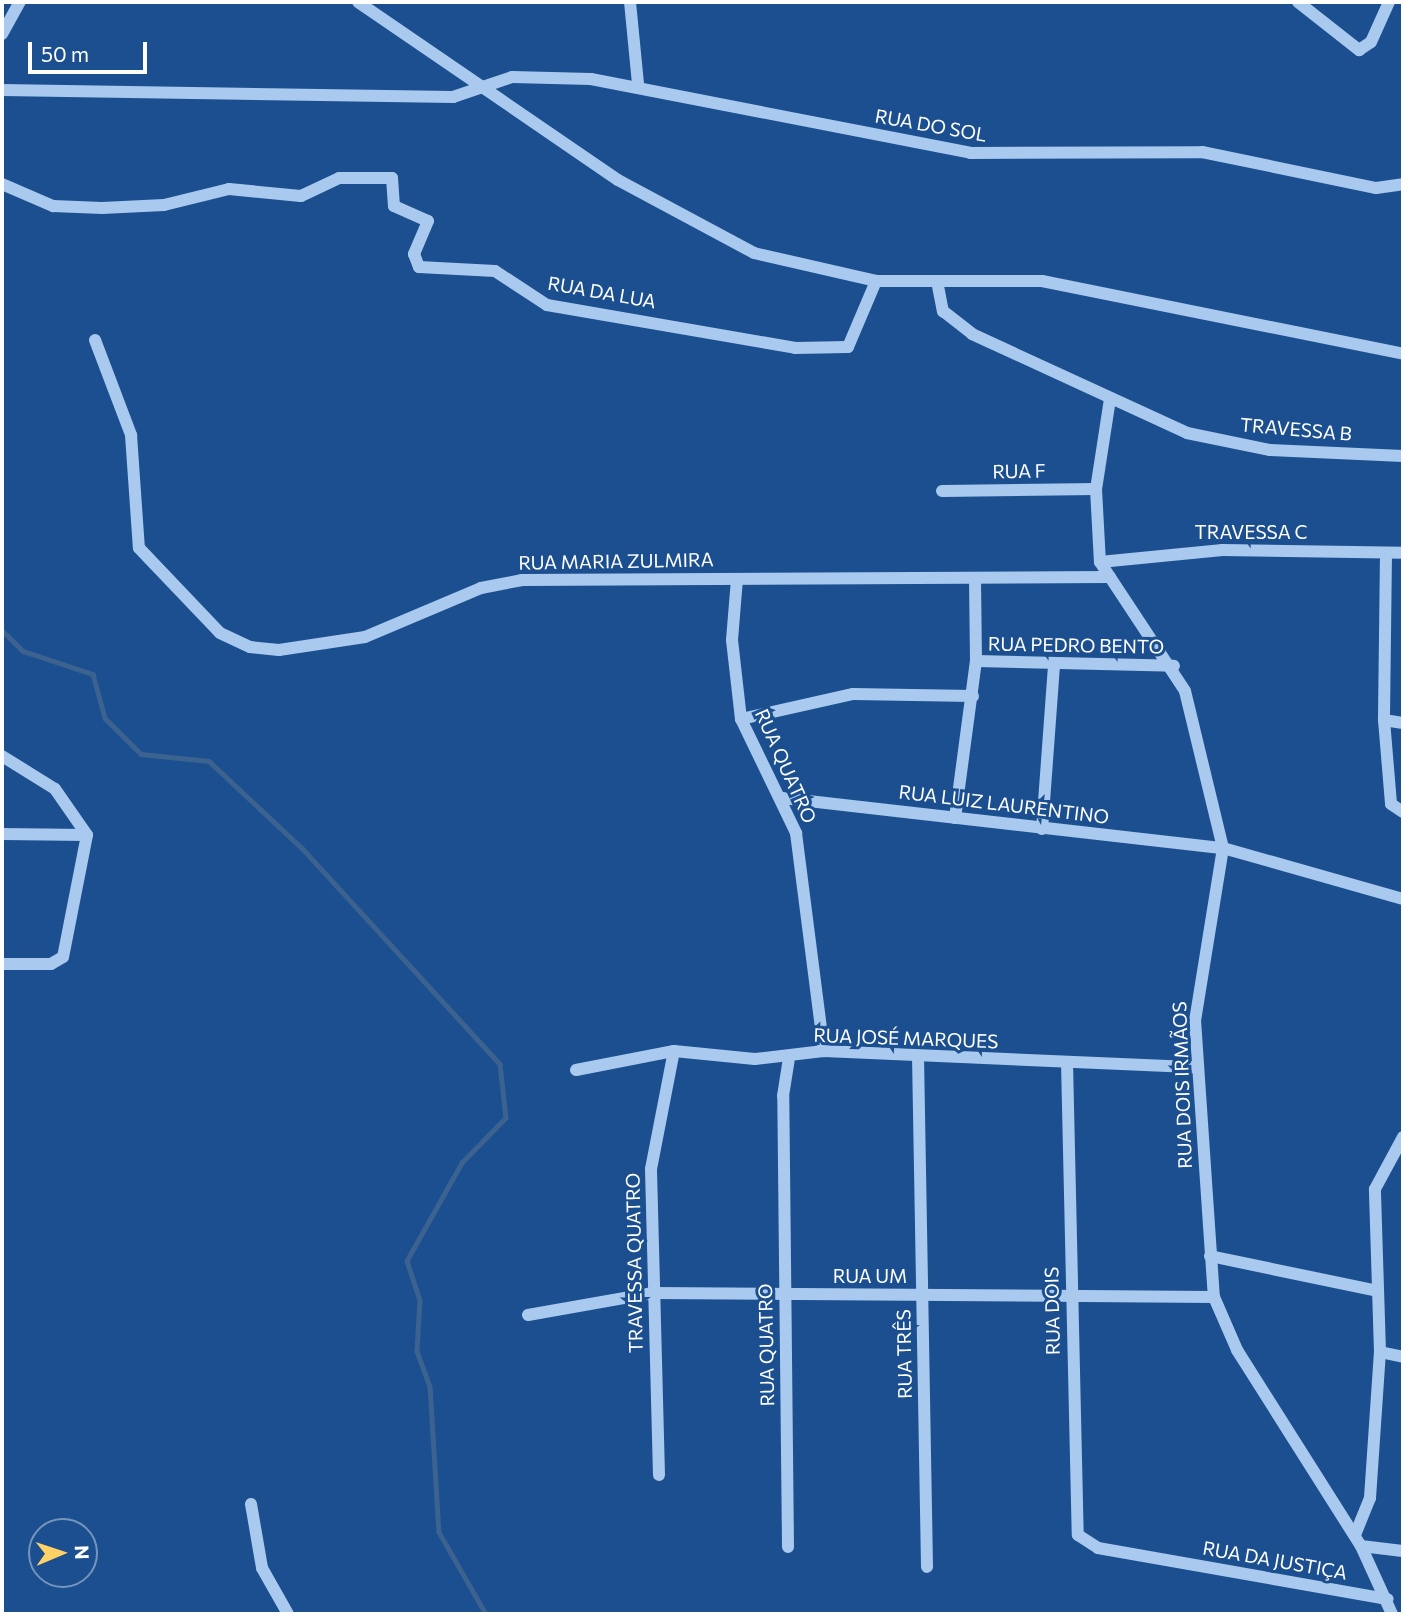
<!DOCTYPE html>
<meta charset="utf-8">
<style>
body{margin:0}
#map{position:relative;width:1405px;height:1616px;overflow:hidden;background:#1b4f8f;font-family:Commissioner,sans-serif}
div>[style]{position:absolute}
.stream>*{height:4.5px;margin:-2.25px;padding:0 2.25px;transform-origin:2.25px;border-radius:2.25px;background:#3c6290}
.minor>*{height:12px;margin:-6px;padding:0 6px;transform-origin:6px;border-radius:6px;background:#a9c9ee}
span{translate:-50% -50%;white-space:nowrap;text-align:center;line-height:1.15;-webkit-text-stroke:6px #1b4f8f;paint-order:stroke}
.street-label{font-size:19px;color:#fff}
.frame{position:absolute;inset:0;border:4px solid #fff;pointer-events:none}
.north{position:absolute;left:28px;top:1518px;width:70px;height:70px;box-sizing:border-box;background:#1b4f8f;border:2px solid #7695bc;border-radius:50%;rotate:88deg;font-size:19px;font-weight:700;line-height:28px;text-align:center;color:#fff}
.north::after{content:'';display:block;margin:auto;width:24px;height:32px;background:#ffd166;clip-path:polygon(50% 0,100% 100%,50% 72%,0 100%)}
.scale{position:absolute;left:28px;top:42px;width:119px;height:32px;box-sizing:border-box;border:4px solid #fff;border-top:0;padding-left:9px;font-size:21px;line-height:24px;white-space:nowrap;color:#fff;-webkit-text-stroke:5px #1b4f8f;paint-order:stroke}
</style>
<div id="map">
<div class="stream">
<div style="left:2px;top:630px;width:30px;rotate:45deg"></div>
<div style="left:23px;top:651px;width:74px;rotate:18.2deg"></div>
<div style="left:93px;top:674px;width:46px;rotate:74.7deg"></div>
<div style="left:105px;top:718px;width:51px;rotate:45deg"></div>
<div style="left:141px;top:754px;width:68px;rotate:5.9deg"></div>
<div style="left:209px;top:761px;width:127px;rotate:43.1deg"></div>
<div style="left:302px;top:848px;width:293px;rotate:47.5deg"></div>
<div style="left:500px;top:1064px;width:54px;rotate:83.7deg"></div>
<div style="left:506px;top:1118px;width:63px;rotate:134.4deg"></div>
<div style="left:462px;top:1163px;width:112px;rotate:119.3deg"></div>
<div style="left:407px;top:1261px;width:41px;rotate:71.6deg"></div>
<div style="left:420px;top:1300px;width:51px;rotate:93.4deg"></div>
<div style="left:417px;top:1351px;width:37px;rotate:70deg"></div>
<div style="left:430px;top:1386px;width:146px;rotate:86.5deg"></div>
<div style="left:439px;top:1532px;width:95px;rotate:60.2deg"></div>
</div>
<div class="minor">
<div style="left:358px;top:2px;width:315px;rotate:34.4deg"></div>
<div style="left:618px;top:180px;width:154px;rotate:28.2deg"></div>
<div style="left:754px;top:253px;width:125px;rotate:12.9deg"></div>
<div style="left:876px;top:281px;width:166px"></div>
<div style="left:1042px;top:281px;width:368px;rotate:11.4deg"></div>
<div style="left:630px;top:2px;width:82px;rotate:84.4deg"></div>
<div style="left:1298px;top:2px;width:78px;rotate:38.2deg"></div>
<div style="left:1359px;top:50px;width:14px;rotate:-34deg"></div>
<div style="left:1371px;top:42px;width:44px;rotate:-65.8deg"></div>
<div style="left:2px;top:34px;width:37px;rotate:-61deg"></div>
<div style="left:2px;top:90px;width:451px;rotate:0.9deg"></div>
<div style="left:453px;top:97px;width:62px;rotate:-18.7deg"></div>
<div style="left:512px;top:77px;width:79px;rotate:1.5deg"></div>
<div style="left:591px;top:79px;width:386px;rotate:11deg"></div>
<div style="left:970px;top:153px;width:232px;rotate:-0.2deg"></div>
<div style="left:1202px;top:152px;width:178px;rotate:11.7deg"></div>
<div style="left:1376px;top:188px;width:27px;rotate:-8deg"></div>
<div style="left:2px;top:184px;width:56px;rotate:23.3deg"></div>
<div style="left:53px;top:206px;width:49px;rotate:2.3deg"></div>
<div style="left:102px;top:208px;width:62px;rotate:-2.8deg"></div>
<div style="left:164px;top:205px;width:67px;rotate:-13.8deg"></div>
<div style="left:229px;top:189px;width:72px;rotate:5.6deg"></div>
<div style="left:301px;top:196px;width:42px;rotate:-25.3deg"></div>
<div style="left:339px;top:178px;width:53px"></div>
<div style="left:392px;top:178px;width:28px;rotate:86deg"></div>
<div style="left:394px;top:206px;width:37px;rotate:24deg"></div>
<div style="left:428px;top:221px;width:36px;rotate:113deg"></div>
<div style="left:414px;top:254px;width:14px;rotate:69deg"></div>
<div style="left:419px;top:267px;width:76px;rotate:3deg"></div>
<div style="left:495px;top:271px;width:62px;rotate:33.2deg"></div>
<div style="left:547px;top:305px;width:252px;rotate:9.8deg"></div>
<div style="left:795px;top:348px;width:53px;rotate:-1.1deg"></div>
<div style="left:848px;top:347px;width:72px;rotate:-67deg"></div>
<div style="left:937px;top:281px;width:31px;rotate:79deg"></div>
<div style="left:943px;top:311px;width:37px;rotate:38deg"></div>
<div style="left:972px;top:334px;width:237px;rotate:24.7deg"></div>
<div style="left:1187px;top:433px;width:85px;rotate:11.6deg"></div>
<div style="left:1270px;top:450px;width:133px;rotate:2.6deg"></div>
<div style="left:95px;top:340px;width:102px;rotate:69.2deg"></div>
<div style="left:131px;top:435px;width:113px;rotate:86deg"></div>
<div style="left:139px;top:548px;width:117px;rotate:46.4deg"></div>
<div style="left:220px;top:633px;width:33px;rotate:25deg"></div>
<div style="left:250px;top:647px;width:29px;rotate:6deg"></div>
<div style="left:279px;top:650px;width:87px;rotate:-8.6deg"></div>
<div style="left:365px;top:637px;width:126px;rotate:-22.9deg"></div>
<div style="left:481px;top:588px;width:42px;rotate:-11deg"></div>
<div style="left:522px;top:580px;width:588px;rotate:-0.29deg"></div>
<div style="left:1110px;top:399px;width:91px;rotate:98.8deg"></div>
<div style="left:1096px;top:489px;width:73px;rotate:86.9deg"></div>
<div style="left:1100px;top:562px;width:154px;rotate:56.6deg"></div>
<div style="left:1185px;top:691px;width:162px;rotate:76.4deg"></div>
<div style="left:1223px;top:848px;width:174px;rotate:99.2deg"></div>
<div style="left:1195px;top:1020px;width:278px;rotate:86.1deg"></div>
<div style="left:1214px;top:1297px;width:58px;rotate:66.5deg"></div>
<div style="left:1237px;top:1350px;width:232px;rotate:57.7deg"></div>
<div style="left:1361px;top:1546px;width:75px;rotate:65.5deg"></div>
<div style="left:942px;top:491px;width:154px;rotate:-0.7deg"></div>
<div style="left:1386px;top:553px;width:167px;rotate:90.7deg"></div>
<div style="left:1384px;top:720px;width:84px;rotate:85.2deg"></div>
<div style="left:1391px;top:804px;width:14px;rotate:34deg"></div>
<div style="left:1100px;top:562px;width:123px;rotate:-5.6deg"></div>
<div style="left:1222px;top:550px;width:181px;rotate:0.9deg"></div>
<div style="left:737px;top:579px;width:61px;rotate:94.7deg"></div>
<div style="left:732px;top:640px;width:80px;rotate:83.5deg"></div>
<div style="left:741px;top:719px;width:127px;rotate:64.2deg"></div>
<div style="left:796px;top:833px;width:220px;rotate:82.7deg"></div>
<div style="left:976px;top:661px;width:198px;rotate:1.4deg"></div>
<div style="left:741px;top:719px;width:115px;rotate:-12.6deg"></div>
<div style="left:853px;top:694px;width:120px;rotate:1deg"></div>
<div style="left:1384px;top:720px;width:19px;rotate:9deg"></div>
<div style="left:2px;top:756px;width:62px;rotate:31.9deg"></div>
<div style="left:55px;top:789px;width:56px;rotate:55.2deg"></div>
<div style="left:87px;top:835px;width:124px;rotate:101.1deg"></div>
<div style="left:63px;top:957px;width:14px;rotate:150deg"></div>
<div style="left:51px;top:964px;width:49px;rotate:180deg"></div>
<div style="left:782px;top:798px;width:444px;rotate:6.5deg"></div>
<div style="left:1223px;top:848px;width:187px;rotate:15.8deg"></div>
<div style="left:955px;top:818px;width:158px;rotate:-82.4deg"></div>
<div style="left:976px;top:661px;width:82px;rotate:-90.7deg"></div>
<div style="left:1042px;top:829px;width:163px;rotate:-85.8deg"></div>
<div style="left:2px;top:834px;width:85px;rotate:0.7deg"></div>
<div style="left:918px;top:1056px;width:511px;rotate:88.99deg"></div>
<div style="left:1067px;top:1062px;width:473px;rotate:88.7deg"></div>
<div style="left:1078px;top:1535px;width:24px;rotate:33deg"></div>
<div style="left:1098px;top:1548px;width:294px;rotate:10deg"></div>
<div style="left:576px;top:1070px;width:100px;rotate:-11deg"></div>
<div style="left:674px;top:1051px;width:81px;rotate:5.6deg"></div>
<div style="left:755px;top:1059px;width:69px;rotate:-6.6deg"></div>
<div style="left:824px;top:1051px;width:373px;rotate:2.5deg"></div>
<div style="left:1210px;top:1256px;width:171px;rotate:11.8deg"></div>
<div style="left:528px;top:1315px;width:127px;rotate:-10deg"></div>
<div style="left:653px;top:1293px;width:561px;rotate:0.41deg"></div>
<div style="left:1380px;top:1352px;width:24px;rotate:12deg"></div>
<div style="left:659px;top:1475px;width:306px;rotate:-91.5deg"></div>
<div style="left:651px;top:1169px;width:120px;rotate:-79deg"></div>
<div style="left:251px;top:1504px;width:65px;rotate:80.2deg"></div>
<div style="left:262px;top:1568px;width:53px;rotate:60.5deg"></div>
<div style="left:1355px;top:1535px;width:40px;rotate:-68deg"></div>
<div style="left:1370px;top:1498px;width:146px;rotate:-86.1deg"></div>
<div style="left:1380px;top:1352px;width:163px;rotate:-91.8deg"></div>
<div style="left:1375px;top:1189px;width:59px;rotate:-61.7deg"></div>
<div style="left:1361px;top:1546px;width:42px;rotate:6.8deg"></div>
<div style="left:788px;top:1547px;width:451px;rotate:-90.6deg"></div>
<div style="left:783px;top:1096px;width:36px;rotate:-81deg"></div>
</div>
<div class="street-label">
<span style="left:931px;top:125px;rotate:10deg">RUA DO SOL</span>
<span style="left:602px;top:292px;rotate:10deg">RUA DA LUA</span>
<span style="left:1296px;top:429px;rotate:5deg">TRAVESSA B</span>
<span style="left:1019px;top:471px;rotate:-1deg">RUA F</span>
<span style="left:1251px;top:532px">TRAVESSA C</span>
<span style="left:616px;top:561px;rotate:-1deg">RUA MARIA ZULMIRA</span>
<span style="left:1076px;top:645px;rotate:1deg">RUA PEDRO BENTO</span>
<span style="left:786px;top:766px;rotate:66deg">RUA QUATRO</span>
<span style="left:1004px;top:804px;rotate:7deg">RUA LUIZ LAURENTINO</span>
<span style="left:906px;top:1038px;rotate:2deg">RUA JOSÉ MARQUES</span>
<span style="left:1182px;top:1085px;rotate:-92deg">RUA DOIS IRMÃOS</span>
<span style="left:634px;top:1263px;rotate:-91deg">TRAVESSA QUATRO</span>
<span style="left:870px;top:1276px">RUA UM</span>
<span style="left:1052px;top:1311px;rotate:-91deg">RUA DOIS</span>
<span style="left:766px;top:1345px;rotate:-91deg">RUA QUATRO</span>
<span style="left:904px;top:1354px;rotate:-91deg">RUA TRÊS</span>
<span style="left:1275px;top:1560px;rotate:10deg">RUA DA JUSTIÇA</span>
</div>
<div class="frame"></div>
<div class="north">N</div>
<div class="scale">50 m</div>
</div>
